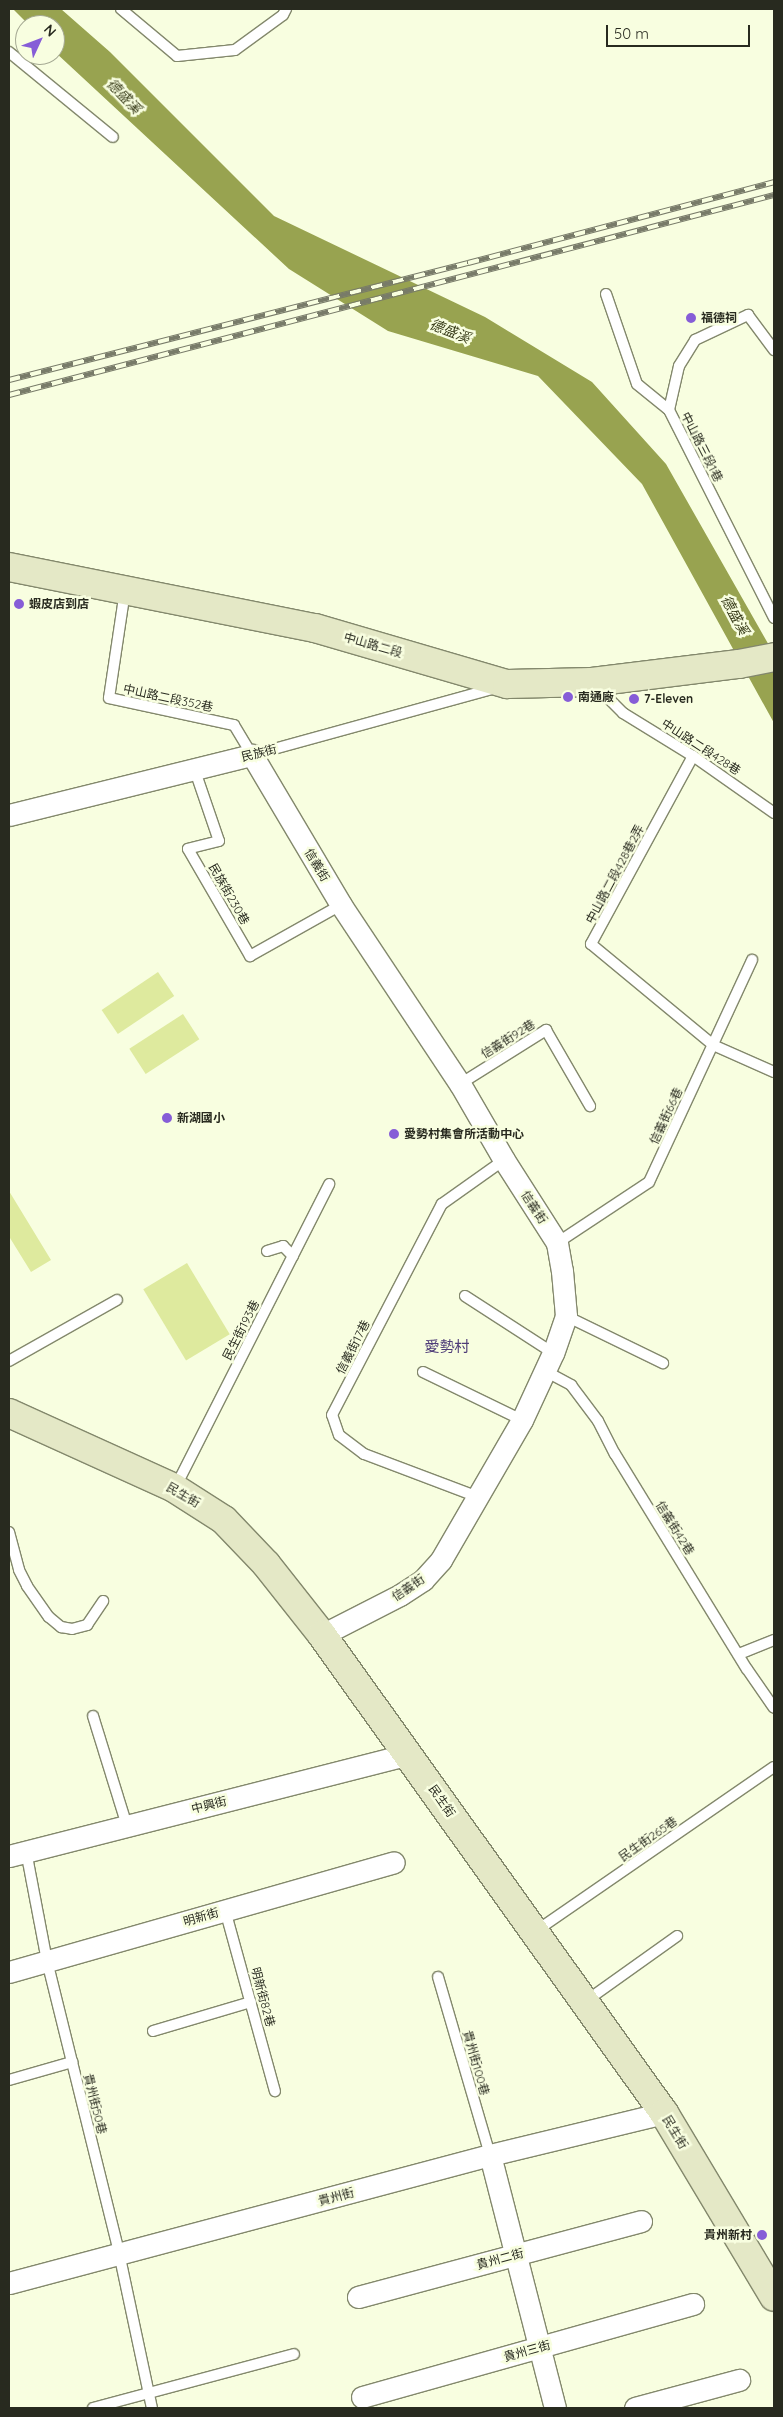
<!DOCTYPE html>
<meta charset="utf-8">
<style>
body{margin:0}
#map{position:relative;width:783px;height:2417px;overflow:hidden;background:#f8fee0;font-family:Quicksand,"Noto Sans TC",sans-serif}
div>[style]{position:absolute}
.green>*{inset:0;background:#deea9e;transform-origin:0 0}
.water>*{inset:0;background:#98a350}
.roads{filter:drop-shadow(1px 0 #83886c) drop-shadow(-1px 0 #83886c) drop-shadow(0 1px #83886c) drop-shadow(0 -1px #83886c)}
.lane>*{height:10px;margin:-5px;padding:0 5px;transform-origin:5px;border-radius:5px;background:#fff}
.street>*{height:21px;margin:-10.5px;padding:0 10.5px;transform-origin:10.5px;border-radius:10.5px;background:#fff}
.secondary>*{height:28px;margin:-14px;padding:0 14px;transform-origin:14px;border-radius:14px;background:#e4e8c6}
.rail>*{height:5.5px;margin-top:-2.75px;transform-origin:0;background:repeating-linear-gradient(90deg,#f8fee0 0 11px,#787b69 0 22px);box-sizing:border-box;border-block:1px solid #787b69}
.dots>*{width:14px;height:14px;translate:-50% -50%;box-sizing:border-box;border:2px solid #f8fee0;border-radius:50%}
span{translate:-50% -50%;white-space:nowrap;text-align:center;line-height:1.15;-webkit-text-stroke:5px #f8fee0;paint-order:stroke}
.poi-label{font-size:12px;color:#282a1f;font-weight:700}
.left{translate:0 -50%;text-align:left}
.right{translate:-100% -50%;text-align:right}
.street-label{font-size:12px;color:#282a1f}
.water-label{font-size:14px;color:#373b18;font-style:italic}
.quarter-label{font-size:15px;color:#4e3c78}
.frame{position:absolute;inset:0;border:10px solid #282a1f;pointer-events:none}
.north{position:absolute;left:15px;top:15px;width:50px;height:50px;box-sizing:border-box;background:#f8fee0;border:1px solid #a5a993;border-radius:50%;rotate:47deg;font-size:14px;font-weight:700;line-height:20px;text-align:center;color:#282a1f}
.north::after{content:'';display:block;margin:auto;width:18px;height:22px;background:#865dd7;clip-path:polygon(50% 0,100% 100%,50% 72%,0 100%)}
.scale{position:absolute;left:606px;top:25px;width:144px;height:22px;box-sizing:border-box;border:2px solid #282a1f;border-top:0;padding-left:6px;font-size:15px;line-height:18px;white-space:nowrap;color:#282a1f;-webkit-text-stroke:4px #f8fee0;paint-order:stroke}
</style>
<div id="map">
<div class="green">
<div style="left:158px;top:972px;width:29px;height:68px;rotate:56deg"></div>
<div style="left:183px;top:1014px;width:30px;height:64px;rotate:57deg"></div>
<div style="clip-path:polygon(9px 1191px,51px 1260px,31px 1272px,10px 1238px,9px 1240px)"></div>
<div style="left:187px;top:1263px;width:83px;height:51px;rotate:59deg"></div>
</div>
<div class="water">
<div style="clip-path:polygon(13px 9px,61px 9px,110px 52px,274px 216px,485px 317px,592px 382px,666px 464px,774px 654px,774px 723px,642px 484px,538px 376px,388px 331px,289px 269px,55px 52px,55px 25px,29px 25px)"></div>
</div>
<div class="roads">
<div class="lane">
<div style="left:121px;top:9px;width:73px;rotate:40deg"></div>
<div style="left:177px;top:56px;width:58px;rotate:-5.9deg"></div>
<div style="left:235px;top:50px;width:59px;rotate:-36.1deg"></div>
<div style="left:283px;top:15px;width:7px;rotate:-63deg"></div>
<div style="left:9px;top:52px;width:134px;rotate:39.3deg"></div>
<div style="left:606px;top:294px;width:95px;rotate:71deg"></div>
<div style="left:637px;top:384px;width:41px;rotate:39.1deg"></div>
<div style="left:669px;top:410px;width:233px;rotate:63.2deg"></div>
<div style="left:669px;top:410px;width:45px;rotate:-77.2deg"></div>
<div style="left:679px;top:366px;width:31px;rotate:-58deg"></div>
<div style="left:695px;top:340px;width:59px;rotate:-25.3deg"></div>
<div style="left:748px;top:315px;width:44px;rotate:53.4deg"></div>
<div style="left:125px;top:591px;width:108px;rotate:98.5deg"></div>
<div style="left:109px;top:698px;width:128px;rotate:12.2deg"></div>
<div style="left:234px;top:725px;width:35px;rotate:59deg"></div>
<div style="left:252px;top:755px;width:252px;rotate:-15.4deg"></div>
<div style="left:595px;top:685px;width:40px;rotate:45deg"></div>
<div style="left:623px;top:713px;width:82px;rotate:31.6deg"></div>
<div style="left:693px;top:756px;width:99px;rotate:35.1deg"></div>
<div style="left:693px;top:756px;width:214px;rotate:118.5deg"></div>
<div style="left:591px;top:944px;width:158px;rotate:39.6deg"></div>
<div style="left:713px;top:1045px;width:67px;rotate:23.9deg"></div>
<div style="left:194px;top:768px;width:77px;rotate:71.1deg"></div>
<div style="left:219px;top:841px;width:32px;rotate:166deg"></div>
<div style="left:188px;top:849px;width:124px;rotate:59.9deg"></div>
<div style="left:250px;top:956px;width:104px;rotate:-29.3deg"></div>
<div style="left:460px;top:1084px;width:102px;rotate:-32.1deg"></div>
<div style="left:546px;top:1030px;width:88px;rotate:59.9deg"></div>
<div style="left:557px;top:1243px;width:110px;rotate:-33.5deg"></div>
<div style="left:649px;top:1182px;width:245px;rotate:-65.1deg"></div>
<div style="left:267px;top:1251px;width:17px;rotate:-17deg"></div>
<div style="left:283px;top:1246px;width:14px;rotate:45deg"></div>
<div style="left:465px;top:1296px;width:105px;rotate:32.9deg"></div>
<div style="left:566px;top:1316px;width:108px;rotate:25.9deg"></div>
<div style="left:9px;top:1361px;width:124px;rotate:-29.5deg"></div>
<div style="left:545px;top:1371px;width:30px;rotate:28deg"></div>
<div style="left:571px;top:1385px;width:45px;rotate:53.1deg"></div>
<div style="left:598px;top:1421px;width:37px;rotate:63deg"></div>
<div style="left:615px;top:1454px;width:252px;rotate:58.5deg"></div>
<div style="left:747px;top:1669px;width:47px;rotate:55.3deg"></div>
<div style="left:423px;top:1372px;width:110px;rotate:25.9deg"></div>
<div style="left:175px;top:1488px;width:341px;rotate:-63.1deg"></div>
<div style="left:478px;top:1497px;width:122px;rotate:-159.3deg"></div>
<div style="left:364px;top:1454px;width:31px;rotate:-143deg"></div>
<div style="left:339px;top:1435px;width:21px;rotate:-109deg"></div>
<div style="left:332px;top:1415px;width:238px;rotate:-62.5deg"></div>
<div style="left:442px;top:1204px;width:76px;rotate:-35.4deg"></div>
<div style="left:9px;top:1532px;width:39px;rotate:75deg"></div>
<div style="left:19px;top:1570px;width:18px;rotate:63deg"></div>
<div style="left:27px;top:1586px;width:38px;rotate:55deg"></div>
<div style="left:49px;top:1617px;width:16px;rotate:40deg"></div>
<div style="left:61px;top:1627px;width:11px;rotate:10deg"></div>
<div style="left:72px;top:1629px;width:16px;rotate:-15deg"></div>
<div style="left:87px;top:1625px;width:29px;rotate:-56deg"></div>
<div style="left:739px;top:1654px;width:38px;rotate:-22deg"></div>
<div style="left:93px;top:1716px;width:115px;rotate:72.8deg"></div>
<div style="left:26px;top:1851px;width:112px;rotate:79.2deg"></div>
<div style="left:47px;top:1961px;width:301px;rotate:76.1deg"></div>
<div style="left:119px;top:2253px;width:158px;rotate:78deg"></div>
<div style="left:225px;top:1910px;width:188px;rotate:74.6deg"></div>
<div style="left:536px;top:1931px;width:289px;rotate:-34.6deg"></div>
<div style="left:438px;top:1977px;width:185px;rotate:73.7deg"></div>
<div style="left:586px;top:2001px;width:112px;rotate:-35.5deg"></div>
<div style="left:153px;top:2031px;width:102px;rotate:-16.5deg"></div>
<div style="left:9px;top:2080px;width:66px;rotate:-15.9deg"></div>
<div style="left:93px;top:2408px;width:208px;rotate:-15deg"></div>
</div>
<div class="street">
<div style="left:9px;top:815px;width:250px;rotate:-13.9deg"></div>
<div style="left:252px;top:755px;width:174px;rotate:59.3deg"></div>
<div style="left:341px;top:905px;width:215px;rotate:56.4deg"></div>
<div style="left:460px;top:1084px;width:88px;rotate:59.9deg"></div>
<div style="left:504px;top:1160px;width:98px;rotate:57.4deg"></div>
<div style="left:557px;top:1243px;width:28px;rotate:80deg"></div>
<div style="left:562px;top:1271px;width:45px;rotate:84.9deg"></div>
<div style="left:566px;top:1316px;width:39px;rotate:109deg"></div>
<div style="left:553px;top:1353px;width:74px;rotate:114.8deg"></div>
<div style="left:522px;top:1420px;width:162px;rotate:120.1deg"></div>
<div style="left:441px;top:1560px;width:27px;rotate:132deg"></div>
<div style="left:423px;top:1580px;width:27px;rotate:147deg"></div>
<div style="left:400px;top:1595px;width:88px;rotate:152.9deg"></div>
<div style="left:9px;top:1856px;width:413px;rotate:-14.3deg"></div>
<div style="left:9px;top:1972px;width:400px;rotate:-15.9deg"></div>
<div style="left:490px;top:2155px;width:261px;rotate:75.6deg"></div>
<div style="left:9px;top:2283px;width:498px;rotate:-14.9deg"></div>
<div style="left:490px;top:2155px;width:179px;rotate:-13.6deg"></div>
<div style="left:358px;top:2297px;width:293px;rotate:-15deg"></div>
<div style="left:362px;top:2397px;width:344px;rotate:-15.7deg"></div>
<div style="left:635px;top:2408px;width:108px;rotate:-15.1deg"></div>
</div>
<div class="secondary">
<div style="left:9px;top:567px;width:312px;rotate:11.3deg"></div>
<div style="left:315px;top:628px;width:200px;rotate:16.3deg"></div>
<div style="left:507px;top:684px;width:85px;rotate:-1.3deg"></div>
<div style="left:592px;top:682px;width:148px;rotate:-7deg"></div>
<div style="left:739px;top:664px;width:36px;rotate:-11deg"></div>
<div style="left:9px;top:1413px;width:181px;rotate:24.4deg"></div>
<div style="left:174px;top:1488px;width:59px;rotate:32.6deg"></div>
<div style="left:224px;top:1520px;width:61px;rotate:46.3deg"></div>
<div style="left:266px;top:1564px;width:90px;rotate:51.7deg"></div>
<div style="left:322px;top:1635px;width:588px;rotate:54.42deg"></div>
<div style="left:664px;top:2113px;width:214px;rotate:59.1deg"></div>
</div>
</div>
<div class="rail">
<div style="left:9px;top:380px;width:474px;rotate:-14.3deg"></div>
<div style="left:468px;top:263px;width:317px;rotate:-14.8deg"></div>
<div style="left:9px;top:395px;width:791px;rotate:-14.65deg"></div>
</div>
<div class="dots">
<div style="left:691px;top:318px;background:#865dd7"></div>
<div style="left:19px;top:604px;background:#865dd7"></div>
<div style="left:568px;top:697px;background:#865dd7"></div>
<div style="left:634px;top:699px;background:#865dd7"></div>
<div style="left:167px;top:1118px;background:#865dd7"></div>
<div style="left:394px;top:1134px;background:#865dd7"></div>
<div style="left:762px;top:2235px;background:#865dd7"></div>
</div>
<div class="poi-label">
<span class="left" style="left:701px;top:318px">福德祠</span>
<span class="left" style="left:29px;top:604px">蝦皮店到店</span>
<span class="left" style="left:578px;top:697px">南通廠</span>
<span class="left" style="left:644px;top:699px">7-Eleven</span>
<span class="left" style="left:177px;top:1118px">新湖國小</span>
<span class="left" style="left:404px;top:1134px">愛勢村集會所活動中心</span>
<span class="right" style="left:752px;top:2235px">貴州新村</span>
</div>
<div class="street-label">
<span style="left:702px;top:447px;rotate:63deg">中山路三段1巷</span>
<span style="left:373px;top:645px;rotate:16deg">中山路二段</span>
<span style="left:168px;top:698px;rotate:12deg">中山路二段352巷</span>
<span style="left:701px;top:747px;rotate:33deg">中山路二段428巷</span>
<span style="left:259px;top:753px;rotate:-14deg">民族街</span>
<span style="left:317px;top:865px;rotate:59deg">信義街</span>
<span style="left:615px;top:874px;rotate:-62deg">中山路二段428巷2弄</span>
<span style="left:229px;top:894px;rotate:60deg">民族街230巷</span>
<span style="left:508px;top:1039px;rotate:-32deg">信義街92巷</span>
<span style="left:666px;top:1116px;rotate:-65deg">信義街66巷</span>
<span style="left:534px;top:1207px;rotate:57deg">信義街</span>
<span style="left:241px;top:1330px;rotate:-63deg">民生街193巷</span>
<span style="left:353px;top:1347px;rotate:-63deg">信義街17巷</span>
<span style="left:183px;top:1495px;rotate:30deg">民生街</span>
<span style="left:675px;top:1528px;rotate:58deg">信義街42巷</span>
<span style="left:408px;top:1588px;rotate:-34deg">信義街</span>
<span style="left:442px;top:1801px;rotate:55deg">民生街</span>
<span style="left:209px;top:1805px;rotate:-14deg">中興街</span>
<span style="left:648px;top:1839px;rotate:-35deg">民生街265巷</span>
<span style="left:201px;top:1917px;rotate:-16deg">明新街</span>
<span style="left:263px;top:1997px;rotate:75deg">明新街82巷</span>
<span style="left:476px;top:2063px;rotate:74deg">貴州街100巷</span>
<span style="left:95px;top:2104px;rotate:76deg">貴州街50巷</span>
<span style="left:675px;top:2132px;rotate:59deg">民生街</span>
<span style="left:336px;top:2197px;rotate:-15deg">貴州街</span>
<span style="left:500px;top:2259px;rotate:-15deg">貴州二街</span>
<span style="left:527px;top:2351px;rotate:-16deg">貴州三街</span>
</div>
<div class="water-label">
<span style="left:124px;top:96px;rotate:46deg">德盛溪</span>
<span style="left:450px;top:331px;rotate:21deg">德盛溪</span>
<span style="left:735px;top:615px;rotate:62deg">德盛溪</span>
</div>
<div class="quarter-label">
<span style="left:447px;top:1347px">愛勢村</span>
</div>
<div class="frame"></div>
<div class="north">N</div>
<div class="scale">50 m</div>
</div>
